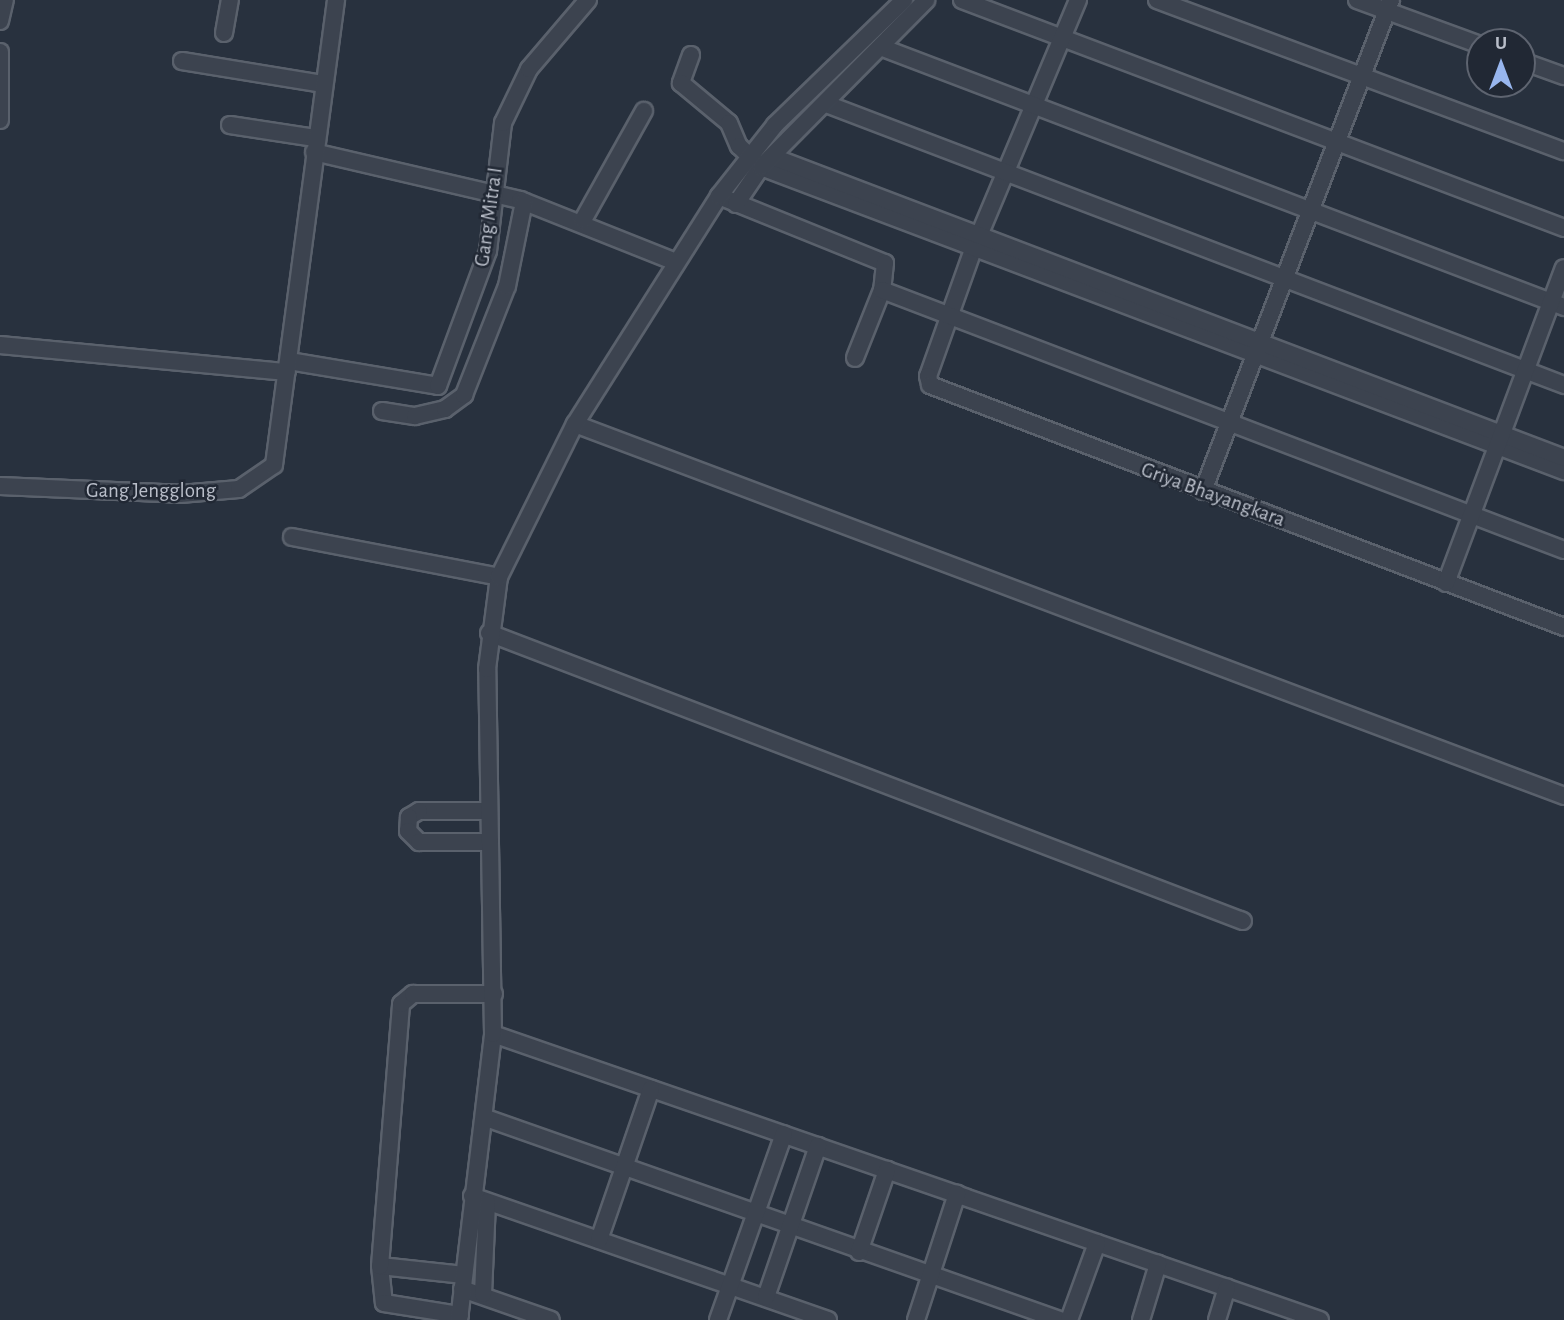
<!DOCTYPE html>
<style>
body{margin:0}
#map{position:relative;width:1564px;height:1320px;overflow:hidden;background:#28313e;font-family:"Alegreya Sans",sans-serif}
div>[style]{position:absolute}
.roads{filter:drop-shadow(2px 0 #5a616c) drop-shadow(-2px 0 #5a616c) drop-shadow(0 2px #5a616c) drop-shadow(0 -2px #5a616c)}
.minor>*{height:16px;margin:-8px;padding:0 8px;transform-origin:8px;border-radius:8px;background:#3c434f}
span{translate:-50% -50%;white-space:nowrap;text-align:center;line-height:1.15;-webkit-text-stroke:5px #212834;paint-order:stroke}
.street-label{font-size:21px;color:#b9bec9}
.north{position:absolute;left:1466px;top:28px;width:70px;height:70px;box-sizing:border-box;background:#212834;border:2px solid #5e6470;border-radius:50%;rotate:0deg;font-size:19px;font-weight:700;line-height:28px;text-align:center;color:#b9bec9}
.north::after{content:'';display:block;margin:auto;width:24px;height:32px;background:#98b6ee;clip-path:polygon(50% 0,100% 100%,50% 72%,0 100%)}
</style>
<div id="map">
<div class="roads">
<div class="minor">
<div style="left:962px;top:0;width:644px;rotate:20.74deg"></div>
<div style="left:1078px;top:0;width:268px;rotate:112.8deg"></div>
<div style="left:974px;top:247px;width:137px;rotate:109.6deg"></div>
<div style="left:928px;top:376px;width:9px;rotate:77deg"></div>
<div style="left:930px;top:385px;width:679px;rotate:20.89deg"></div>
<div style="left:1157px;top:0;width:434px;rotate:20.4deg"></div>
<div style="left:1357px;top:0;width:131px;rotate:20.1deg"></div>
<div style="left:0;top:21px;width:22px;rotate:-77deg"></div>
<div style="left:224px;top:33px;width:34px;rotate:-80deg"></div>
<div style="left:883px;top:48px;width:729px;rotate:20.82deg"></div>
<div style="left:0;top:52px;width:68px;rotate:90deg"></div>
<div style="left:691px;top:55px;width:30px;rotate:110deg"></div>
<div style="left:681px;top:83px;width:62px;rotate:39.8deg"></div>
<div style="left:729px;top:123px;width:25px;rotate:67deg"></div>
<div style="left:739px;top:146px;width:30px;rotate:44deg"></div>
<div style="left:761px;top:167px;width:859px;rotate:20.74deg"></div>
<div style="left:182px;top:61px;width:142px;rotate:9.3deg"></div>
<div style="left:1522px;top:61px;width:45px;rotate:19.7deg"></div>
<div style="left:829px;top:105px;width:787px;rotate:20.85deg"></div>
<div style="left:230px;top:125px;width:86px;rotate:8.7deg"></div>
<div style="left:314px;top:152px;width:212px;rotate:13.1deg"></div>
<div style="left:520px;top:200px;width:165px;rotate:21.7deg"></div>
<div style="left:773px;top:157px;width:846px;rotate:20.83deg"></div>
<div style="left:719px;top:196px;width:179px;rotate:22deg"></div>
<div style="left:885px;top:263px;width:27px;rotate:96deg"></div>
<div style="left:882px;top:290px;width:73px;rotate:111.7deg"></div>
<div style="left:736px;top:204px;width:45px;rotate:-56deg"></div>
<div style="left:761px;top:167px;width:235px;rotate:-45.3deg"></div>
<div style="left:583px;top:220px;width:125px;rotate:-60.8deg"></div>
<div style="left:882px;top:290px;width:730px;rotate:20.87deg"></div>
<div style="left:0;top:345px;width:288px;rotate:5.4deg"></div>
<div style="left:289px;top:361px;width:151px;rotate:9.5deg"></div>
<div style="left:438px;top:386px;width:144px;rotate:-69.7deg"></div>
<div style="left:488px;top:251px;width:129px;rotate:-83.3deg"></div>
<div style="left:503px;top:123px;width:60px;rotate:-64.3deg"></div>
<div style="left:529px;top:69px;width:91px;rotate:-49.5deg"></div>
<div style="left:382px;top:411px;width:33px;rotate:9deg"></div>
<div style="left:415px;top:416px;width:31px;rotate:-13deg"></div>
<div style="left:445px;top:409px;width:24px;rotate:-36deg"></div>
<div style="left:464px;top:395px;width:117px;rotate:-68.5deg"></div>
<div style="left:507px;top:286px;width:86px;rotate:-78.6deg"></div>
<div style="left:575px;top:424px;width:1057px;rotate:20.61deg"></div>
<div style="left:0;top:486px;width:180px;rotate:2.5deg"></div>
<div style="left:180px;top:494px;width:59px;rotate:-4.8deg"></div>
<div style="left:239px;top:489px;width:42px;rotate:-34.4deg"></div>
<div style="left:274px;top:465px;width:469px;rotate:-82.4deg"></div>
<div style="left:1203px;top:491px;width:526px;rotate:-69.05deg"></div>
<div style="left:292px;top:537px;width:211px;rotate:10.9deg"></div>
<div style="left:1446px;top:583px;width:336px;rotate:-69.5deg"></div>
<div style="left:489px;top:633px;width:807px;rotate:20.91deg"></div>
<div style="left:488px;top:811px;width:69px;rotate:180deg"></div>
<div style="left:419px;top:811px;width:12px;rotate:149deg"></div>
<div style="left:409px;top:817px;width:14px;rotate:94deg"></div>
<div style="left:408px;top:831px;width:16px;rotate:45deg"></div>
<div style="left:419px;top:842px;width:71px"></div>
<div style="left:493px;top:1034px;width:875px;rotate:19.08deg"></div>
<div style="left:486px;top:1118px;width:609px;rotate:19.39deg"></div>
<div style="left:472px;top:1196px;width:377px;rotate:19.2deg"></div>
<div style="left:599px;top:1240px;width:160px;rotate:-71deg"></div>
<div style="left:859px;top:1252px;width:87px;rotate:-71.1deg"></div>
<div style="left:380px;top:1266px;width:37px;rotate:84deg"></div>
<div style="left:384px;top:1303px;width:77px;rotate:9deg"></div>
<div style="left:464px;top:1275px;width:84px;rotate:-173.9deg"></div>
<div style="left:380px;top:1266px;width:263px;rotate:-85.4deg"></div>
<div style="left:401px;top:1004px;width:16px;rotate:-40deg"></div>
<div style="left:413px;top:994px;width:81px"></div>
<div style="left:462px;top:1289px;width:94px;rotate:19.2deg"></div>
<div style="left:483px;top:1294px;width:92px;rotate:-87.5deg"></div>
<div style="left:766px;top:1297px;width:160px;rotate:-71deg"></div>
<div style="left:459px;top:1320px;width:288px;rotate:-83.2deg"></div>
<div style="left:493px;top:1034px;width:365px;rotate:-90.9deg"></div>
<div style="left:487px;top:669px;width:93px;rotate:-82.6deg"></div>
<div style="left:499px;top:577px;width:171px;rotate:-63.6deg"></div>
<div style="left:575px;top:424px;width:270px;rotate:-57.7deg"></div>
<div style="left:719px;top:196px;width:90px;rotate:-51.7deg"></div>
<div style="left:775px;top:125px;width:180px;rotate:-44.1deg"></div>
<div style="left:718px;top:1320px;width:197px;rotate:-70.5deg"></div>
<div style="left:916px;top:1320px;width:133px;rotate:-72deg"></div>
<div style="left:1069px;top:1320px;width:82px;rotate:-70deg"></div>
<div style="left:1141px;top:1320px;width:59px;rotate:-73.1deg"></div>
<div style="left:1217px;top:1320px;width:34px;rotate:-73deg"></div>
</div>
</div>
<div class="street-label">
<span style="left:489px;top:217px;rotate:-82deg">Gang Mitra I</span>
<span style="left:151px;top:491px">Gang Jengglong</span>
<span style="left:1213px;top:495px;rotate:20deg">Griya Bhayangkara</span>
</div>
<div class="north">U</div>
</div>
